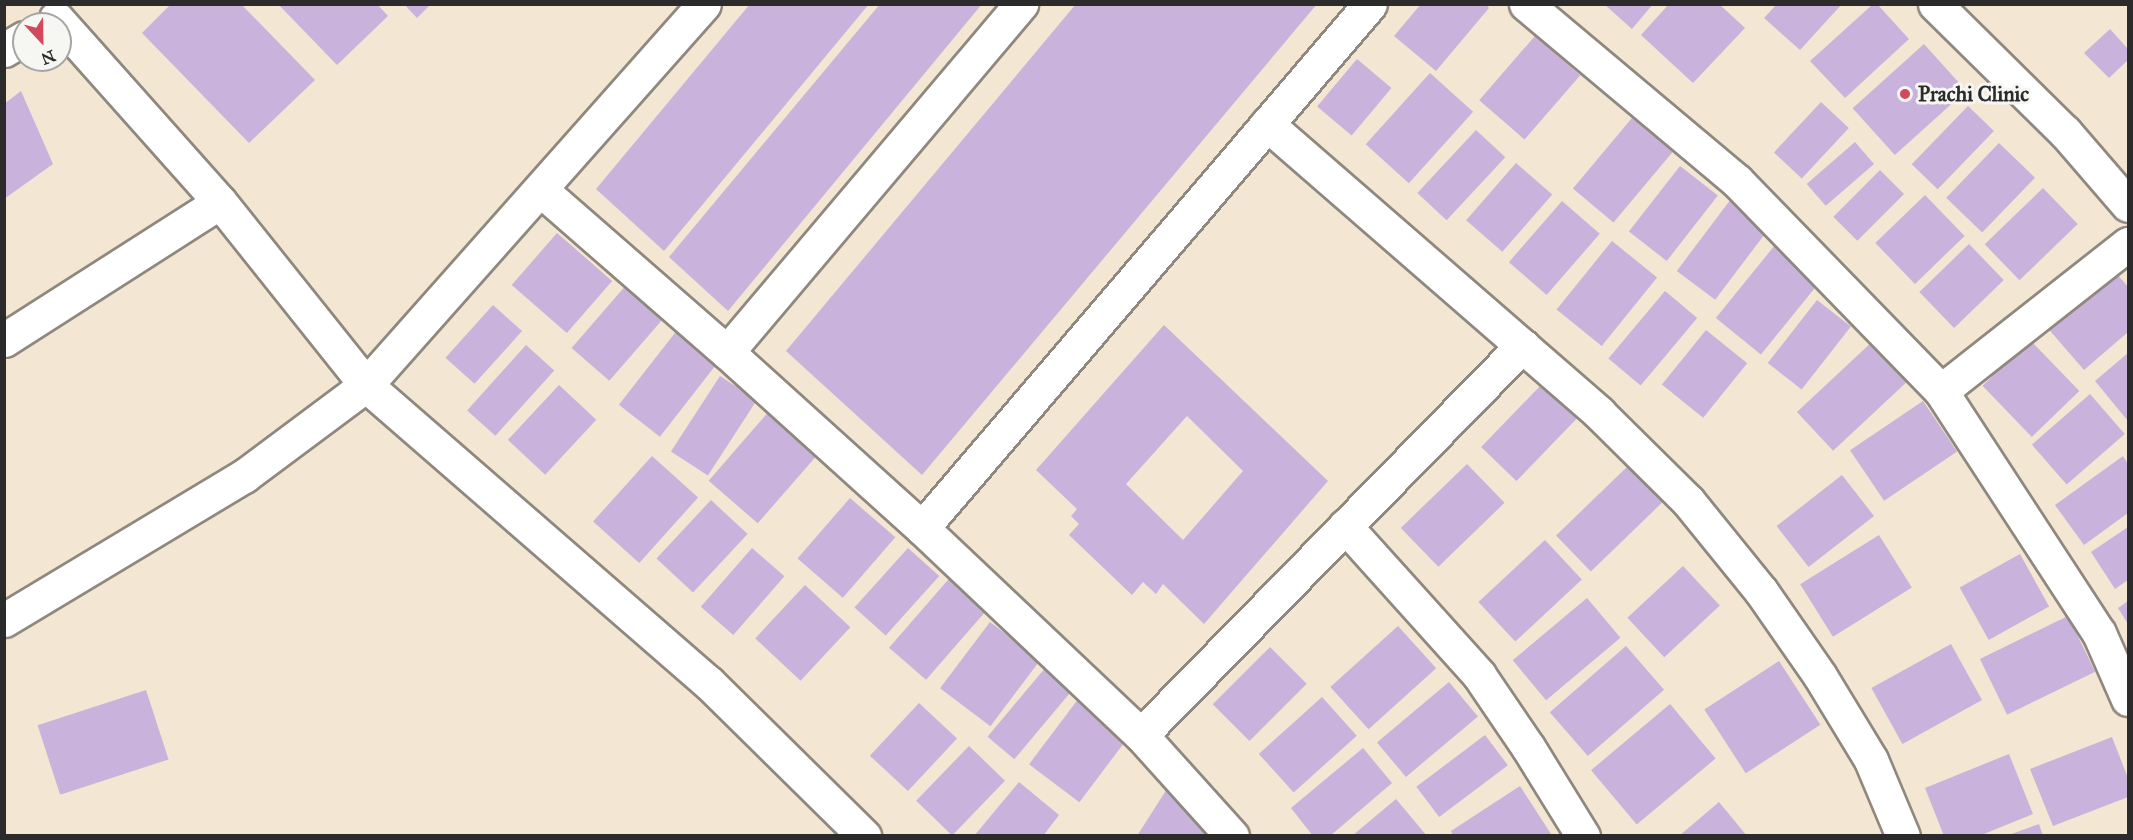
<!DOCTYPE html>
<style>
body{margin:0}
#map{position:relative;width:2133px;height:840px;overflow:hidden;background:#f3e6d2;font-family:"IM FELL Great Primer",serif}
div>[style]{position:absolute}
.building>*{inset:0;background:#c9b2dc;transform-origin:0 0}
.roads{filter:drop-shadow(2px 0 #8f887e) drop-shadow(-2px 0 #8f887e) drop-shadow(0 2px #8f887e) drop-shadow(0 -2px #8f887e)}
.street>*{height:33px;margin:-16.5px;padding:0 16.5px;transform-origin:16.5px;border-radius:16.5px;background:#fff}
.secondary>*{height:33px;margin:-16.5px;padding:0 16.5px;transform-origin:16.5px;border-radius:16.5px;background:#fff}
.dots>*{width:16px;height:16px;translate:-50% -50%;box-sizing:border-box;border:3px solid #f6f6f2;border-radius:50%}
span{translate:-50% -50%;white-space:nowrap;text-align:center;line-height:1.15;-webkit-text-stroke:6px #f6f6f2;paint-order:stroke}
.poi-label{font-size:21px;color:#2b2b2b;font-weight:700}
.left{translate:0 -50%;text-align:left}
.frame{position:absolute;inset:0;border:6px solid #2b2b2b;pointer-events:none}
.north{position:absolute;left:12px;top:12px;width:60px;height:60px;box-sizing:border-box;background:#f6f6f2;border:2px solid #a5a5a2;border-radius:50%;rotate:158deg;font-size:16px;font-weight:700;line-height:24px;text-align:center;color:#2b2b2b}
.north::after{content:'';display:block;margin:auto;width:21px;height:27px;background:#d1495b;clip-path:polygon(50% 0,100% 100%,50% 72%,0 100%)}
</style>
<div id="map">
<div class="building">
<div style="clip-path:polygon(171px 4px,241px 4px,315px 80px,249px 143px,142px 33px)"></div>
<div style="clip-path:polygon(278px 4px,377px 4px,388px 16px,337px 65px)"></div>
<div style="clip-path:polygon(404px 4px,431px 4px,417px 18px)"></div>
<div style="clip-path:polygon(750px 4px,869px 4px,664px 251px,596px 189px)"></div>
<div style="clip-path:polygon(880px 4px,982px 4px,728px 311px,669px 257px)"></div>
<div style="clip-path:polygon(1076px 4px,1317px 4px,922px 475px,786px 351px)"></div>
<div style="clip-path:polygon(1421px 4px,1486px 4px,1489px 8px,1436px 71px,1394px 36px)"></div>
<div style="clip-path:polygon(1604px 4px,1653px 4px,1632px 29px)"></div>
<div style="clip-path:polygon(1669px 4px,1719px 4px,1745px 28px,1693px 83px,1641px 35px)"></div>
<div style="clip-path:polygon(1777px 4px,1842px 4px,1800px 50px,1764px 18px)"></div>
<div style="clip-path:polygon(1872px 5px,1878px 5px,1909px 39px,1845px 98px,1810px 61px)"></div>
<div style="clip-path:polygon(2110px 29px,2128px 49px,2128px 60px,2109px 78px,2084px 53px)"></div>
<div style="left:1535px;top:36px;width:60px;height:85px;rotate:41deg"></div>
<div style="left:1924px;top:44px;width:63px;height:96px;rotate:48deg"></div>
<div style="left:1357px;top:59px;width:45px;height:62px;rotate:40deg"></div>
<div style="left:1430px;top:73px;width:58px;height:96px;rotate:42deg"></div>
<div style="clip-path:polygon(21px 91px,53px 164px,4px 199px,4px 104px)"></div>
<div style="left:1821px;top:102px;width:38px;height:69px;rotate:43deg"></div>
<div style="left:1968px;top:106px;width:36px;height:81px;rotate:44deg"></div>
<div style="left:1632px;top:118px;width:53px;height:92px;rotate:40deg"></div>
<div style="left:1476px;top:130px;width:40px;height:86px;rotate:43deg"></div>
<div style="left:1855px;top:142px;width:29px;height:64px;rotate:49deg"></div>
<div style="left:1999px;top:143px;width:50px;height:76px;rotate:44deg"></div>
<div style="left:1516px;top:163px;width:48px;height:76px;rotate:41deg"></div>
<div style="left:1680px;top:166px;width:48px;height:83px;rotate:38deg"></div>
<div style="left:1880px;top:170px;width:34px;height:66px;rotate:45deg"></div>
<div style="left:2043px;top:188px;width:50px;height:81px;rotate:46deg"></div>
<div style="left:1925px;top:195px;width:57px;height:69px;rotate:46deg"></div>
<div style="left:1731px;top:199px;width:48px;height:90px;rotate:37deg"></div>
<div style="left:1562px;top:201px;width:50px;height:81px;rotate:41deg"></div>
<div style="left:557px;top:233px;width:73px;height:69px;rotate:41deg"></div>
<div style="left:1612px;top:241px;width:58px;height:88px;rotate:39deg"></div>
<div style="left:1969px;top:244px;width:50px;height:69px;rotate:46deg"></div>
<div style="left:1775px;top:245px;width:58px;height:94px;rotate:39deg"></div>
<div style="clip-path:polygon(2112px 268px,2128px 287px,2128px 332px,2084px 370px,2045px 325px)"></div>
<div style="left:628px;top:283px;width:50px;height:86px;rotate:41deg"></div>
<div style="left:1665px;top:291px;width:42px;height:88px;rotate:40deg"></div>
<div style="left:1817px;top:300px;width:43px;height:80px;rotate:38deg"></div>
<div style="left:493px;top:305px;width:39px;height:71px;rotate:42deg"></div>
<div style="clip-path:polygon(evenodd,1164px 325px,1328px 481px,1204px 624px,1163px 584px,1156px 594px,1143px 582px,1132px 595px,1069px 535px,1079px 524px,1071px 516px,1077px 509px,1036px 470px,1164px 325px,1187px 416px,1243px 471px,1183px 540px,1126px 484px,1187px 416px)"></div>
<div style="left:678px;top:329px;width:52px;height:96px;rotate:38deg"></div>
<div style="left:1706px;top:330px;width:53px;height:70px;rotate:39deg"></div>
<div style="left:2030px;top:340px;width:71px;height:66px;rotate:46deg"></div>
<div style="left:1873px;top:341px;width:53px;height:104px;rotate:47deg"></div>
<div style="left:526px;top:345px;width:38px;height:88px;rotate:42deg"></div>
<div style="clip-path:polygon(2128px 353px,2128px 421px,2095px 381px)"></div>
<div style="left:720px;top:376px;width:44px;height:90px;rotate:33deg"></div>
<div style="left:1543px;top:383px;width:49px;height:89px;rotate:44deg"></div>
<div style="left:559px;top:385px;width:51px;height:75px;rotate:43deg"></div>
<div style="left:2090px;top:394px;width:53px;height:77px;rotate:49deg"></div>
<div style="left:1923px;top:401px;width:61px;height:88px;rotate:56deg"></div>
<div style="left:771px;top:409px;width:65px;height:95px;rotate:41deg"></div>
<div style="left:652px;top:456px;width:62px;height:88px;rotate:42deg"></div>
<div style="clip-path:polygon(2123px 456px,2128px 464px,2128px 513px,2084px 545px,2055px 505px)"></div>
<div style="left:1467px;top:464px;width:54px;height:92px;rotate:46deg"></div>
<div style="left:1628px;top:466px;width:50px;height:100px;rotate:46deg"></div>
<div style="left:1842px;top:475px;width:52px;height:83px;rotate:52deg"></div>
<div style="left:850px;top:498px;width:60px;height:80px;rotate:41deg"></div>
<div style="left:711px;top:500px;width:50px;height:80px;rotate:43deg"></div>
<div style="clip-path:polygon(2128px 527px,2128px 580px,2115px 589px,2091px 552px)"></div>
<div style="left:1879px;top:535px;width:62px;height:93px;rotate:58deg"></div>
<div style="left:1545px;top:540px;width:54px;height:91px;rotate:47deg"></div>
<div style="left:752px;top:548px;width:43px;height:78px;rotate:41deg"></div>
<div style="left:908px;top:548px;width:42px;height:80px;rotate:42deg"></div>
<div style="left:2020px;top:554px;width:60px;height:69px;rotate:61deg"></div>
<div style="left:1683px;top:566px;width:54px;height:76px;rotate:47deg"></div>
<div style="left:954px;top:573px;width:49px;height:99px;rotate:41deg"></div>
<div style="left:805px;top:585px;width:62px;height:73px;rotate:43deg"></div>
<div style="left:1587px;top:598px;width:52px;height:97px;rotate:50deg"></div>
<div style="clip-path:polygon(2128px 601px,2128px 624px,2118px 608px)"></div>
<div style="left:2068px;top:616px;width:62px;height:98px;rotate:64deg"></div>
<div style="left:990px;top:622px;width:63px;height:83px;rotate:37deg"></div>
<div style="left:1398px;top:626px;width:57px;height:91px;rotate:48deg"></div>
<div style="left:1951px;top:644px;width:64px;height:91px;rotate:61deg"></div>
<div style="left:1626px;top:646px;width:58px;height:101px;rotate:49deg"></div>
<div style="left:1270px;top:647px;width:52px;height:81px;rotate:45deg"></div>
<div style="left:1779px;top:661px;width:76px;height:89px;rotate:57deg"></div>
<div style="left:1046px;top:667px;width:35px;height:91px;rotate:40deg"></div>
<div style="left:1449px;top:682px;width:45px;height:94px;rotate:50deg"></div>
<div style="left:146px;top:690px;width:73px;height:114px;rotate:72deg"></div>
<div style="left:1082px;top:694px;width:63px;height:88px;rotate:37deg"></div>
<div style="left:1322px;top:697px;width:52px;height:85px;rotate:48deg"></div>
<div style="left:919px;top:703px;width:52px;height:72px;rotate:43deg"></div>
<div style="left:1670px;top:704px;width:71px;height:103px;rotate:50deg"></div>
<div style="left:1485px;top:735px;width:38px;height:86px;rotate:53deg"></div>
<div style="clip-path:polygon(2112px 737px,2128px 778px,2128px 797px,2053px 826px,2030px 769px)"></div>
<div style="left:969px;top:746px;width:50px;height:76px;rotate:44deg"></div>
<div style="clip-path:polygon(1363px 748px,1392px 783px,1330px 836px,1313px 836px,1291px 808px)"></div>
<div style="clip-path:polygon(2009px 754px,2033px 814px,1979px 836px,1944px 836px,1925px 788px)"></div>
<div style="clip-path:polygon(1172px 781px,1211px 827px,1204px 836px,1137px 836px)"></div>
<div style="clip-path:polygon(1019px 782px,1059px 815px,1043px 836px,974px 836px)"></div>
<div style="clip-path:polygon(1520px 786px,1551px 834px,1453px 836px,1451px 831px)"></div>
<div style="clip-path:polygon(1396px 799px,1427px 836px,1352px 836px)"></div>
<div style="clip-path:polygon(1719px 802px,1747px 836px,1679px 836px)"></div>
<div style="clip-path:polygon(2039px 824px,2043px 836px,2009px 836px,2009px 835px)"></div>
</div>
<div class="roads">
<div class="street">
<div style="left:1526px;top:4px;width:275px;rotate:40deg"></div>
<div style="left:1737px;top:181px;width:293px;rotate:45.8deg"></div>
<div style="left:1941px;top:391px;width:289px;rotate:56.9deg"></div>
<div style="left:2099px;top:633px;width:72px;rotate:66.3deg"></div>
<div style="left:56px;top:18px;width:246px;rotate:48.3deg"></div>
<div style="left:220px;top:202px;width:234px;rotate:51.4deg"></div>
<div style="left:366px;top:385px;width:509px;rotate:-48.42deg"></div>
<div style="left:4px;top:50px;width:23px;rotate:-31deg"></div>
<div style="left:1267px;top:124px;width:440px;rotate:41deg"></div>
<div style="left:1599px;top:413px;width:125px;rotate:44.7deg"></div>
<div style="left:1688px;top:501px;width:116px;rotate:51deg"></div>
<div style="left:1761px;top:591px;width:103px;rotate:55.2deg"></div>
<div style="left:1820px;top:676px;width:98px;rotate:58.7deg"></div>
<div style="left:1871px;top:760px;width:82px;rotate:67.2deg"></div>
<div style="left:541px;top:190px;width:247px;rotate:41.1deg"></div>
<div style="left:727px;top:352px;width:263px;rotate:42.1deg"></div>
<div style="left:922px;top:528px;width:301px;rotate:43.4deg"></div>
<div style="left:4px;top:340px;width:256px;rotate:-32.6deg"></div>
<div style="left:727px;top:352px;width:456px;rotate:-49.8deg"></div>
<div style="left:1941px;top:391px;width:238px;rotate:-38.2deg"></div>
<div style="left:1345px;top:526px;width:200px;rotate:48deg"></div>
<div style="left:1479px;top:675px;width:87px;rotate:55.8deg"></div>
<div style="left:1528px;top:747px;width:105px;rotate:58.3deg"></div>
<div style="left:922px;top:528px;width:689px;rotate:-49.47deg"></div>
<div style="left:4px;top:620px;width:280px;rotate:-31deg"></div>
<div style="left:244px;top:476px;width:152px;rotate:-36.7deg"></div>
<div style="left:366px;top:385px;width:454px;rotate:41deg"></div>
<div style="left:709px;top:683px;width:218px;rotate:44.6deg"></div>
<div style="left:1232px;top:836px;width:136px;rotate:-132deg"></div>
<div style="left:1141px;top:735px;width:545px;rotate:-45.6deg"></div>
</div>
<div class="secondary">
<div style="left:1935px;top:4px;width:182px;rotate:44.6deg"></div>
<div style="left:2065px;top:132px;width:96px;rotate:49.2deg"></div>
</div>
</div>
<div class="dots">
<div style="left:1905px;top:94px;background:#d1495b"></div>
</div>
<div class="poi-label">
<span class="left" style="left:1918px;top:94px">Prachi Clinic</span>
</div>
<div class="frame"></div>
<div class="north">N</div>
</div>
